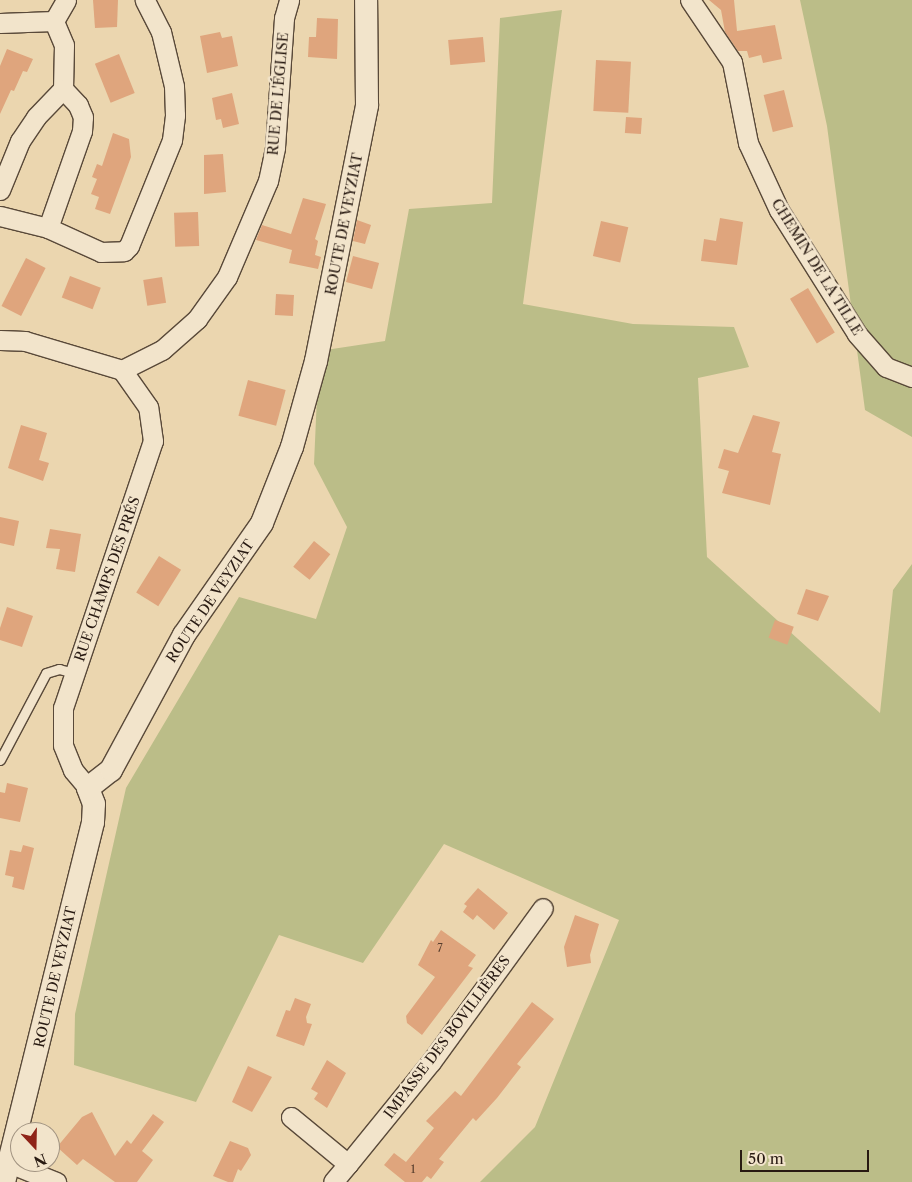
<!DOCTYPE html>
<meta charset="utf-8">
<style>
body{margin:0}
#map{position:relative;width:912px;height:1182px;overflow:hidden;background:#ebd6af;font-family:"Libre Caslon Text",serif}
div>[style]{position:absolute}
.green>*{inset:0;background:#bbbd88}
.building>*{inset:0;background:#dfa57d;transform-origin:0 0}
.roads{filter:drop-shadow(1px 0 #594939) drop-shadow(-1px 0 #594939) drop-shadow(0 1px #594939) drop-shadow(0 -1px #594939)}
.service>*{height:9px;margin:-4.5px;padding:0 4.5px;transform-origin:4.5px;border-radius:4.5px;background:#f2e4cb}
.minor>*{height:19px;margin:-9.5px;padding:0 9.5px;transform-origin:9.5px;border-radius:9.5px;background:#f2e4cb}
.tertiary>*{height:22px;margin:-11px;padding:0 11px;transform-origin:11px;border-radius:11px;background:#f2e4cb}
span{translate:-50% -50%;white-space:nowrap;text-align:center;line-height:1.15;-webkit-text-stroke:5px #f2e4cb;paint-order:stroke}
.number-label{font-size:11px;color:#563d2d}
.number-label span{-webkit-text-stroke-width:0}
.street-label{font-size:14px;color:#281a12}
.north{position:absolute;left:10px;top:1122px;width:50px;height:50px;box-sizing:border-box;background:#f2e4cb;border:1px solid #a19381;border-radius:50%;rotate:159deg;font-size:14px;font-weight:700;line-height:20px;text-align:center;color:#281a12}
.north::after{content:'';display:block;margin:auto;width:18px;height:22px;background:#8f2418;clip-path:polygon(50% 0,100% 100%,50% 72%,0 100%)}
.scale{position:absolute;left:740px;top:1150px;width:129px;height:22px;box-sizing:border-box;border:2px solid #281a12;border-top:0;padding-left:6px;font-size:15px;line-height:18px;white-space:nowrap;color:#281a12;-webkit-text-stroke:4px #f2e4cb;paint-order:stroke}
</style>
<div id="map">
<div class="green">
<div style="clip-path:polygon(800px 0,912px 0,912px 437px,865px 410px,827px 126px)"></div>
<div style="clip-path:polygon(562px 10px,523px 304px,633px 324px,734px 327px,749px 367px,698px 378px,707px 557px,880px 713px,893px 590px,912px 564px,912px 1182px,480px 1182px,535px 1127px,619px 920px,444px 844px,363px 963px,279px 935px,196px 1102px,74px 1065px,75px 1014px,126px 788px,239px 597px,316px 619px,347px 527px,314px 464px,319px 351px,385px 341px,409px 209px,492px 203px,500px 18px)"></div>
</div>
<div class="building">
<div style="clip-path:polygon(93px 0,118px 0,117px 27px,95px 28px)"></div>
<div style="clip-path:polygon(709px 0,734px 0,737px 31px,775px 25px,782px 59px,763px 63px,761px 55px,749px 58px,747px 51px,738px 51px,725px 32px,721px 10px)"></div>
<div style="clip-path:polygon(317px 18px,338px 19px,337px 59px,308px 57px,309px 37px,316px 37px)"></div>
<div style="clip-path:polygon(220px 32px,222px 38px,232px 36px,238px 66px,207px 73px,200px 36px)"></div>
<div style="left:483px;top:37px;width:25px;height:35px;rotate:85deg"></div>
<div style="clip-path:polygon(7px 49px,33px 59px,27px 72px,23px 71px,14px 91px,11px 90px,0 114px,0 66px)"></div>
<div style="left:119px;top:54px;width:42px;height:26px;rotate:68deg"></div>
<div style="left:596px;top:60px;width:35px;height:51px;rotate:3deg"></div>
<div style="left:784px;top:90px;width:38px;height:21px;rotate:76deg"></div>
<div style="clip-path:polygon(232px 93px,239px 124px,223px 128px,221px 119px,216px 120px,212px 98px)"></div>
<div style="left:626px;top:117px;width:16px;height:16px;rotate:4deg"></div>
<div style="clip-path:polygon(113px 133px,129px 139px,131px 157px,110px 214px,95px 209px,99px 197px,91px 194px,97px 179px,92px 177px,97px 164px,102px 166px)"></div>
<div style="clip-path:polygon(223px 154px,226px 192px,204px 194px,204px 155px)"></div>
<div style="clip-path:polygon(303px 198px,326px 204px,315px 239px,318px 241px,315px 255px,321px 257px,318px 269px,289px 263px,292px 250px,256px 240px,262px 225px,291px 234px)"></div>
<div style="left:198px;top:212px;width:34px;height:24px;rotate:88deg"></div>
<div style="clip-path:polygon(720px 218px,743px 222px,737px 265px,701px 261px,704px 239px,716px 241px)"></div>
<div style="clip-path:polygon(357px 220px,371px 225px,365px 244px,353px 241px)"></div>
<div style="left:601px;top:221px;width:28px;height:36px;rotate:13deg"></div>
<div style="left:353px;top:256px;width:27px;height:27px;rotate:15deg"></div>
<div style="left:26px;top:258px;width:22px;height:54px;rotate:27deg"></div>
<div style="left:70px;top:276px;width:33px;height:23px;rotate:21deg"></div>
<div style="left:162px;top:277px;width:26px;height:19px;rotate:81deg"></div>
<div style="left:808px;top:288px;width:52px;height:21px;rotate:59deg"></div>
<div style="left:276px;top:294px;width:18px;height:21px;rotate:3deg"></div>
<div style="left:248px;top:380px;width:39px;height:37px;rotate:15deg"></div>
<div style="clip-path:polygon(753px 415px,780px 422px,772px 452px,781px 454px,770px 505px,722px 493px,729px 471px,718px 468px,724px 449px,738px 453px)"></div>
<div style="clip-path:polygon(21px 425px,47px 433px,39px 460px,49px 463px,43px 481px,8px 468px)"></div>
<div style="clip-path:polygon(0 517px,19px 521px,14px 546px,0 543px)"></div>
<div style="clip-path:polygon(50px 529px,81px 534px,75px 572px,56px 569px,60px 549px,46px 548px)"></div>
<div style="left:314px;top:541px;width:21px;height:33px;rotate:39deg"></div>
<div style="left:159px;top:556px;width:26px;height:43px;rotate:32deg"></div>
<div style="clip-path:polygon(806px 589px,829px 596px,818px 621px,797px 614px)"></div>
<div style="clip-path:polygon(7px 607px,33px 616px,22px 647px,0 640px,0 628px)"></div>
<div style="left:775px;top:620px;width:20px;height:19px;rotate:20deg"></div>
<div style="clip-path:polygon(7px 783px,28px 788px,20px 822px,0 818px,0 792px,5px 793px)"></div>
<div style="clip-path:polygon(23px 845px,34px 848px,24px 890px,12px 887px,14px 877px,5px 875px,10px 850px,21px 852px)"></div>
<div style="clip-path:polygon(478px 888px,508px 913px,494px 930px,477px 915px,473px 920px,463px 912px,467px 906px,464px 904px)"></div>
<div style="clip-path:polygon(575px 915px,599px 924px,590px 955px,591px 963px,567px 967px,564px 947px)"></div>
<div style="clip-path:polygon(441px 930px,476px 955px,468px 966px,473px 968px,422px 1035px,407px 1023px,406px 1016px,435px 977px,418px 965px,431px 940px,433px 942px)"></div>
<div style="clip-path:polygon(295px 998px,311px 1004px,306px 1017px,307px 1023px,312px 1024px,304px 1046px,276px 1036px,286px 1010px,290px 1011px)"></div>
<div style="clip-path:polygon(532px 1002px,554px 1019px,517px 1064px,521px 1067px,497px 1098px,476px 1121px,473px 1118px,439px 1159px,444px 1162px,431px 1179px,427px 1176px,422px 1182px,405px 1182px,384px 1165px,394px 1153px,406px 1162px,434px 1128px,426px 1121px,455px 1091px,461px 1096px)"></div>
<div style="clip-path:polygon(327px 1060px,346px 1073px,327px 1108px,314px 1099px,318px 1093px,311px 1089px)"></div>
<div style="clip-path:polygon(248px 1066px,272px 1077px,252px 1112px,232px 1102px)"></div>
<div style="clip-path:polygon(92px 1112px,115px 1156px,127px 1140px,131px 1144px,153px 1114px,164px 1122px,142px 1151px,153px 1160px,137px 1182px,115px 1182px,83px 1159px,77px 1165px,57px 1147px,82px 1117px)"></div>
<div style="clip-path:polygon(230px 1141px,248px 1148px,251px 1155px,241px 1171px,238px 1169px,233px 1182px,228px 1182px,213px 1176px)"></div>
</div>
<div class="roads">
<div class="service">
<div style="left:0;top:760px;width:98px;rotate:-62.1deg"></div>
<div style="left:46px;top:673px;width:14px;rotate:-17deg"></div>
<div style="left:59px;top:669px;width:16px;rotate:15deg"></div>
</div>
<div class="minor">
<div style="left:690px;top:0;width:75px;rotate:55.9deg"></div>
<div style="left:732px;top:62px;width:83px;rotate:78.8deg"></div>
<div style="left:748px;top:143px;width:74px;rotate:65.2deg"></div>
<div style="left:779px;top:210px;width:146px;rotate:57.8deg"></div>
<div style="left:857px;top:334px;width:44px;rotate:48.7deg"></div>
<div style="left:886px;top:367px;width:28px;rotate:21deg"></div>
<div style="left:0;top:23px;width:54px;rotate:-2.1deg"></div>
<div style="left:0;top:190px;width:53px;rotate:-67.8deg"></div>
<div style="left:20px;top:141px;width:29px;rotate:-56deg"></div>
<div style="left:36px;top:117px;width:39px;rotate:-46deg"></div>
<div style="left:63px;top:89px;width:44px;rotate:-88.7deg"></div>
<div style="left:64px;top:45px;width:26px;rotate:-113deg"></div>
<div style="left:54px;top:21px;width:24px;rotate:-60deg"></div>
<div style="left:0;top:216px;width:49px;rotate:14deg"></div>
<div style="left:48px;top:228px;width:58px;rotate:24.4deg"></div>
<div style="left:101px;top:252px;width:23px;rotate:-2deg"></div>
<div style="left:124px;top:251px;width:7px;rotate:-45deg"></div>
<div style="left:129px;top:246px;width:114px;rotate:-67.9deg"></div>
<div style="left:172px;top:140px;width:25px;rotate:-83deg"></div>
<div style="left:175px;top:115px;width:29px;rotate:-92deg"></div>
<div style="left:174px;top:86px;width:56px;rotate:-103.5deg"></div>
<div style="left:161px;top:32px;width:36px;rotate:-117deg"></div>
<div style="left:48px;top:228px;width:103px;rotate:-70.7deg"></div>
<div style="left:82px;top:131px;width:14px;rotate:-86deg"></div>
<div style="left:83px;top:117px;width:13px;rotate:-113deg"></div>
<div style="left:78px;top:105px;width:22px;rotate:-133deg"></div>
<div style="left:0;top:340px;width:25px;rotate:2deg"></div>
<div style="left:25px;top:341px;width:101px;rotate:16.6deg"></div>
<div style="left:122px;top:370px;width:45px;rotate:-26.6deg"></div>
<div style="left:162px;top:350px;width:47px;rotate:-41.5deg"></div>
<div style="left:197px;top:319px;width:52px;rotate:-54.5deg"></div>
<div style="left:227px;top:277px;width:104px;rotate:-66.9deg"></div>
<div style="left:268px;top:181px;width:35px;rotate:-78deg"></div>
<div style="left:275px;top:147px;width:129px;rotate:-86deg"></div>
<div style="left:284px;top:18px;width:19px;rotate:-74deg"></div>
<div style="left:88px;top:788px;width:23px;rotate:-130deg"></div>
<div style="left:73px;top:770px;width:27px;rotate:-112deg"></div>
<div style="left:63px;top:745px;width:37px;rotate:-90deg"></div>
<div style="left:63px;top:708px;width:282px;rotate:-71.4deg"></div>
<div style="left:153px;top:441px;width:34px;rotate:-98deg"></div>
<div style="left:148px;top:407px;width:45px;rotate:-125.1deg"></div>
<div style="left:291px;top:1117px;width:74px;rotate:39.5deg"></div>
<div style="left:348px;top:1164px;width:23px;rotate:130deg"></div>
<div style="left:9px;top:1163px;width:51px;rotate:22deg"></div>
<div style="left:348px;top:1164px;width:132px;rotate:-50.9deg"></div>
<div style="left:431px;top:1062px;width:190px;rotate:-54deg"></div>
</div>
<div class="tertiary">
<div style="left:4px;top:1182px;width:371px;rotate:-76.1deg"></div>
<div style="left:93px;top:822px;width:18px;rotate:-87deg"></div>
<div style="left:94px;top:804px;width:17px;rotate:-111deg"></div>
<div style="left:88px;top:788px;width:29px;rotate:-38deg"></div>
<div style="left:111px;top:770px;width:153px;rotate:-61.6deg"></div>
<div style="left:184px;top:635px;width:136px;rotate:-55.1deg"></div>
<div style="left:262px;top:523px;width:82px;rotate:-68.5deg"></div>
<div style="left:292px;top:447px;width:89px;rotate:-74.4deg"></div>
<div style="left:316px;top:361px;width:261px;rotate:-78.7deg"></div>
<div style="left:367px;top:105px;width:105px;rotate:-90.5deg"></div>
</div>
</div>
<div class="number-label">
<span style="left:440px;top:948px">7</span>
<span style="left:413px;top:1169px">1</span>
</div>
<div class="street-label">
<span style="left:278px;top:94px;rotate:-85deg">RUE DE L'ÉGLISE</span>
<span style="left:344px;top:224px;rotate:-79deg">ROUTE DE VEYZIAT</span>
<span style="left:817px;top:267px;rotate:58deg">CHEMIN DE LA TILLE</span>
<span style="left:107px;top:579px;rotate:-71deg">RUE CHAMPS DES PRÉS</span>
<span style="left:210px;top:601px;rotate:-56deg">ROUTE DE VEYZIAT</span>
<span style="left:55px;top:977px;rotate:-77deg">ROUTE DE VEYZIAT</span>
<span style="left:447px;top:1037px;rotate:-53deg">IMPASSE DES BOVILLIÈRES</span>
</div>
<div class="north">N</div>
<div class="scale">50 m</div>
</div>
